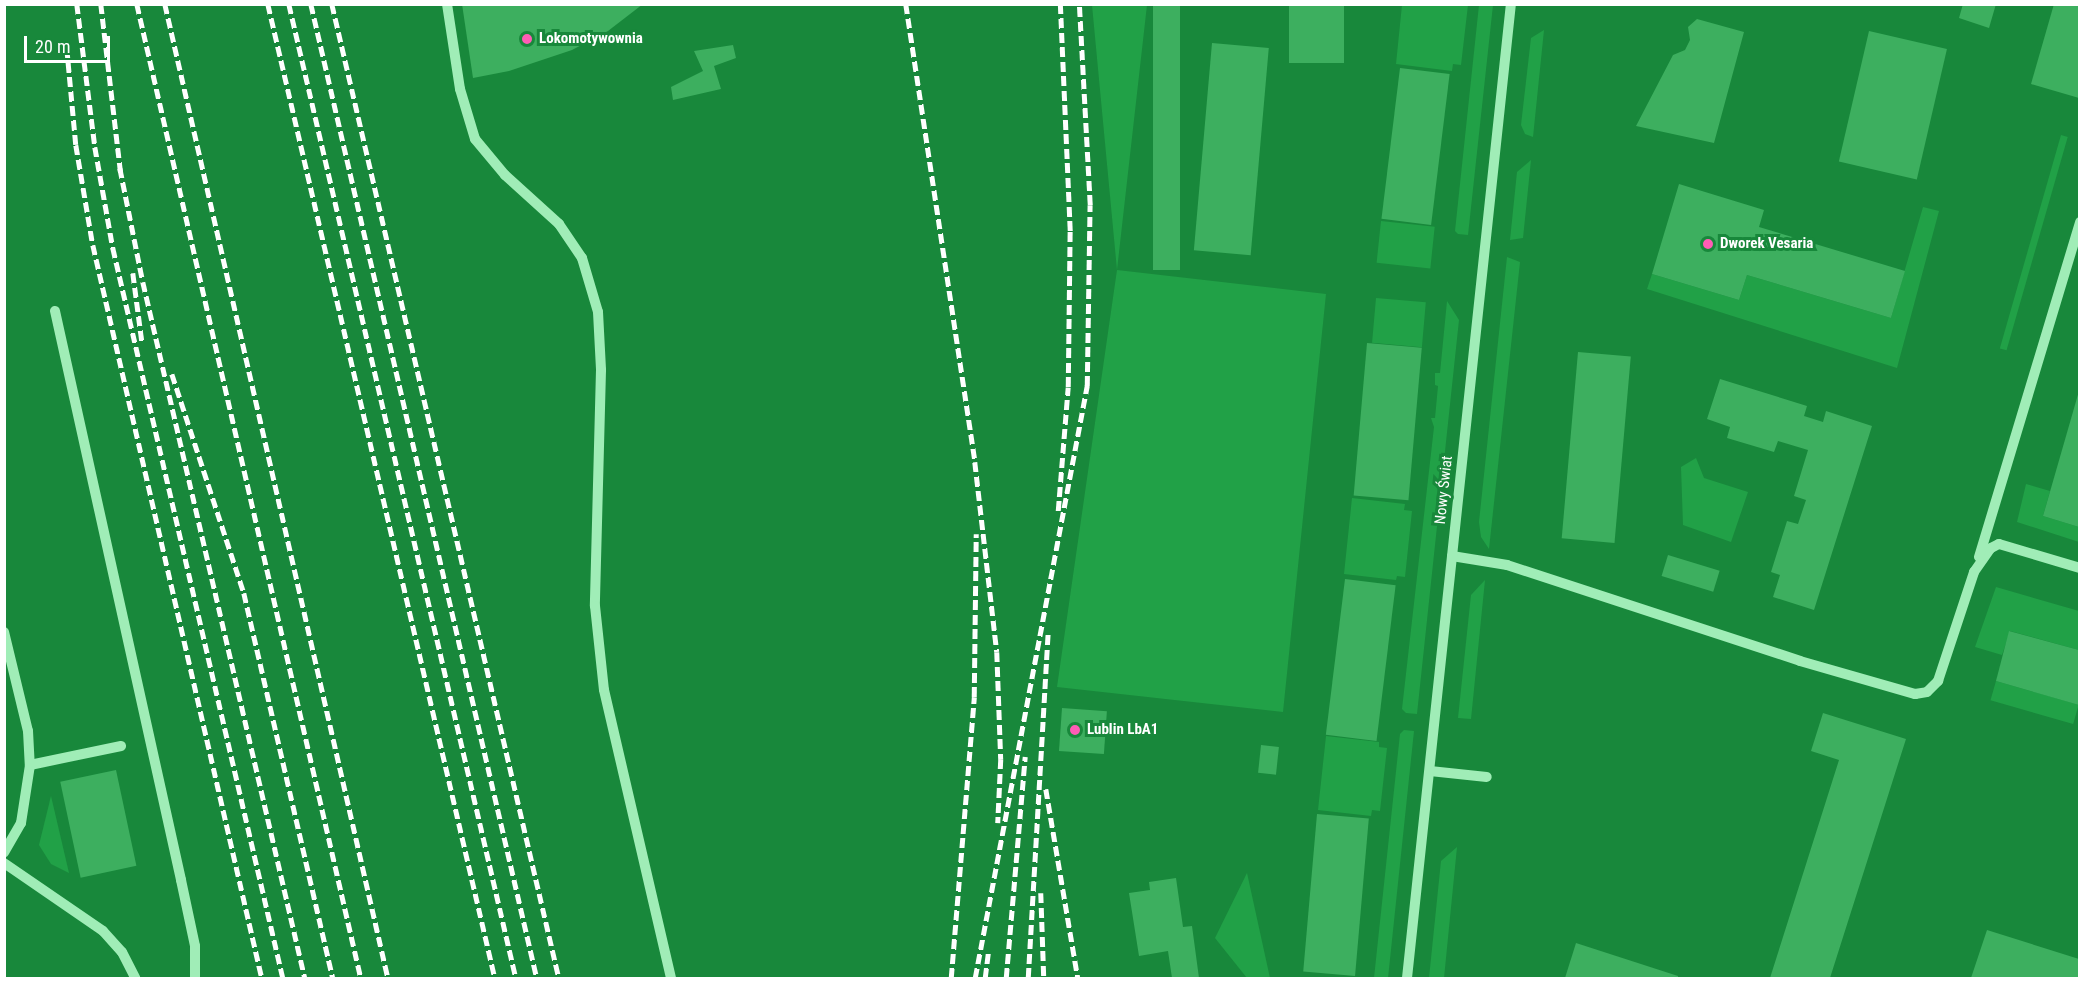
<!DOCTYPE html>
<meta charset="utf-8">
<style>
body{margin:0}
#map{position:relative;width:2084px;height:983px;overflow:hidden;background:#18883b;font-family:"Roboto Condensed",sans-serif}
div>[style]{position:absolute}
.green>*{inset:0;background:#21a147;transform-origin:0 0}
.building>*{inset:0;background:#3daf5f;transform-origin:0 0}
.minor>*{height:10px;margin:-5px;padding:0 5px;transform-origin:5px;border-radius:5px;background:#a0edb7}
.rail>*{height:4.5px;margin-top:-2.25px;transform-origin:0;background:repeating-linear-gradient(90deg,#fff 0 10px,transparent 0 14.5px)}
.dots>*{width:16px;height:16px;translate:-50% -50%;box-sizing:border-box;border:3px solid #18883b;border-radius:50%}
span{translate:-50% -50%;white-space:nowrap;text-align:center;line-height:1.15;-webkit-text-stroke:6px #18883b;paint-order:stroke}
.poi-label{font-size:15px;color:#fff;font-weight:700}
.left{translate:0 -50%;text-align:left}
.street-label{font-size:15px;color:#fff}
.frame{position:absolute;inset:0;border:6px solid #fff;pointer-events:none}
.scale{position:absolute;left:24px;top:36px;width:86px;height:27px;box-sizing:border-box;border:3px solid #fff;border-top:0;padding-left:8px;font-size:18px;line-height:21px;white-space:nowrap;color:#fff;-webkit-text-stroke:4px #18883b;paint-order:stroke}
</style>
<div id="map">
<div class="green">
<div style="clip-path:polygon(1092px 5px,1147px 5px,1117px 270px,1326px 294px,1283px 712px,1057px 687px,1117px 270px)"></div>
<div style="clip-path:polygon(1402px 5px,1468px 5px,1461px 65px,1453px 64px,1452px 71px,1396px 64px)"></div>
<div style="clip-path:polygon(1479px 5px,1493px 5px,1468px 235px,1458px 234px,1455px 231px)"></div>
<div style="clip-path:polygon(1544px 30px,1533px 137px,1525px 134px,1521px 125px,1531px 38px)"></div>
<div style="left:2061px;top:135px;width:7px;height:222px;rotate:16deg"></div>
<div style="clip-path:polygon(1531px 160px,1523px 238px,1510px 240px,1517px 172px)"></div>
<div style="clip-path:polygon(1923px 207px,1939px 211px,1897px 368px,1647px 289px,1652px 274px,1739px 300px,1747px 275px,1891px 318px)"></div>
<div style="left:1381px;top:221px;width:54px;height:42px;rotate:6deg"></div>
<div style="clip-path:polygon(1507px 257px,1520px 262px,1489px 549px,1481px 537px,1479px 522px)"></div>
<div style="left:1376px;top:298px;width:50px;height:45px;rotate:5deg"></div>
<div style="clip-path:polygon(1447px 301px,1459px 320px,1417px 714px,1406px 713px,1402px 709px,1434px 427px,1431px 418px,1435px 418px,1438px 386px,1435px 385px,1435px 373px,1440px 373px)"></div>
<div style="clip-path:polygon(1696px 458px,1704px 478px,1748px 492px,1731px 542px,1683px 525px,1681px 467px)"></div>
<div style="clip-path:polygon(2026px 484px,2050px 491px,2043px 516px,2079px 527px,2079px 542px,2017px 522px)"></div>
<div style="clip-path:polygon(1352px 498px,1405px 504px,1404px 510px,1412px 511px,1405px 577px,1397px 576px,1396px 580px,1344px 574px)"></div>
<div style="clip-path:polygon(1485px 580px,1471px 719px,1458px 718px,1471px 595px)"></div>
<div style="clip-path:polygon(1996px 587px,2079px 611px,2079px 650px,2010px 631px,2002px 655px,1975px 647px)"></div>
<div style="left:1996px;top:681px;width:86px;height:20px;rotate:16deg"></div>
<div style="clip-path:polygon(1404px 730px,1414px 731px,1388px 978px,1374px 978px,1400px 734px)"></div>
<div style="clip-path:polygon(1326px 736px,1379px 742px,1379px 747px,1387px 748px,1380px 811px,1372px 810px,1371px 816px,1318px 810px)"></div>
<div style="clip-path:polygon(51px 796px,69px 873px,51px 864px,39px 845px)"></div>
<div style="clip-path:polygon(1457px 847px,1444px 978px,1429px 978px,1441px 861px)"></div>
<div style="clip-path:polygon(1247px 873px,1270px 978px,1247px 978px,1215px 938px)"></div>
</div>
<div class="building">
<div style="clip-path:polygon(462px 4px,643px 4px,608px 31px,572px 50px,509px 71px,473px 78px)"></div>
<div style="left:1153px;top:4px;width:27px;height:266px"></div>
<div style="left:1289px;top:4px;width:55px;height:59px"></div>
<div style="clip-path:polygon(1963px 4px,1996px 4px,1989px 28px,1959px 18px)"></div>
<div style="clip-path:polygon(2054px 4px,2079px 4px,2079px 98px,2031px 84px)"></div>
<div style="clip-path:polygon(1697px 19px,1744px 32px,1714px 143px,1636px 126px,1673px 55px,1685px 50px,1690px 40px,1688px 27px)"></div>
<div style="left:1869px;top:31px;width:80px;height:134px;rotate:13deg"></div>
<div style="left:1212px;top:43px;width:57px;height:208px;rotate:5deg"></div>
<div style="clip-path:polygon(733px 45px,736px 58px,714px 66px,721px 89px,673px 100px,671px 87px,703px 71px,694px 51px)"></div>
<div style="left:1400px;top:68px;width:50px;height:152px;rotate:7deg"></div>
<div style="clip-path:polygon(1679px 184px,1764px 210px,1759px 227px,1905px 271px,1891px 318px,1747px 275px,1739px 300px,1652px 274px)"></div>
<div style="left:1367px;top:343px;width:55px;height:153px;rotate:5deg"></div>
<div style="left:1578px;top:352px;width:53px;height:187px;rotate:5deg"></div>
<div style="clip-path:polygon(1720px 379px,1807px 406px,1804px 416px,1823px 422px,1826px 411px,1872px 426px,1814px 610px,1773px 597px,1780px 575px,1771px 572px,1787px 521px,1798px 524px,1806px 500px,1794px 496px,1808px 450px,1778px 441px,1774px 452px,1727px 438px,1730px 427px,1707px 419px)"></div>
<div style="clip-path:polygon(2079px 391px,2079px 527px,2043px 516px)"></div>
<div style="left:1668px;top:555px;width:54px;height:22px;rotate:17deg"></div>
<div style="left:1345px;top:579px;width:51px;height:157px;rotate:7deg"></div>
<div style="clip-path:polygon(2009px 631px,2079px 650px,2079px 705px,1996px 681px)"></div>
<div style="left:1062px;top:708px;width:45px;height:43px;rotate:4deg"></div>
<div style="clip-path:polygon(1823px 713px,1906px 739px,1830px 978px,1770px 978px,1839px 760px,1811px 751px)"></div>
<div style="left:1261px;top:745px;width:18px;height:28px;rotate:6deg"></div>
<div style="left:116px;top:770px;width:98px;height:57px;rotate:78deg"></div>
<div style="left:1317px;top:814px;width:52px;height:158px;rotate:5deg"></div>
<div style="clip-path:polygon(1176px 878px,1183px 927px,1192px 926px,1199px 978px,1172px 978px,1168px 951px,1139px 956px,1129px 893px,1150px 890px,1149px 882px)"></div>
<div style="clip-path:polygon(1987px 930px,2079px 959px,2079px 978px,1971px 978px)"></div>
<div style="clip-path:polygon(1576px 943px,1678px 976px,1678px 978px,1565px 978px)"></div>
</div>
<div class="minor">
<div style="left:447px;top:4px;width:86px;rotate:81.3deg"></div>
<div style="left:460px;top:89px;width:52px;rotate:73.3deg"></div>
<div style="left:475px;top:139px;width:47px;rotate:50.2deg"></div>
<div style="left:505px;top:175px;width:73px;rotate:42.2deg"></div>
<div style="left:559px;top:224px;width:41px;rotate:55.9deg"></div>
<div style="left:582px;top:258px;width:56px;rotate:73.5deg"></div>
<div style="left:598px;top:312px;width:58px;rotate:87deg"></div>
<div style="left:601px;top:370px;width:236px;rotate:91.5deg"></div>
<div style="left:595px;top:606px;width:84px;rotate:83.9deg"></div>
<div style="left:604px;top:690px;width:296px;rotate:76.9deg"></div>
<div style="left:55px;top:311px;width:583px;rotate:77.51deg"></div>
<div style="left:181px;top:880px;width:67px;rotate:78deg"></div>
<div style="left:195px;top:946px;width:32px;rotate:90deg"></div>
<div style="left:1452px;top:556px;width:56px;rotate:9.3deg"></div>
<div style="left:1507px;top:565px;width:308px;rotate:18.1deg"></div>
<div style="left:1800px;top:661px;width:120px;rotate:16deg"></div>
<div style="left:1915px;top:694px;width:12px;rotate:-9deg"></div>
<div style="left:1927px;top:692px;width:16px;rotate:-45deg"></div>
<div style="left:1938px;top:681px;width:115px;rotate:-71.7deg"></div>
<div style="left:1974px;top:572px;width:29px;rotate:-55deg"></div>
<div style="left:1991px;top:548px;width:9px;rotate:-27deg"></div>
<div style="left:1999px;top:544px;width:84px;rotate:16.5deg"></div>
<div style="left:1979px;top:557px;width:350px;rotate:-73.2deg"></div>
<div style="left:4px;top:632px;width:102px;rotate:76.4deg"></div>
<div style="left:28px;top:731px;width:34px;rotate:87deg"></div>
<div style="left:30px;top:765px;width:59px;rotate:98.8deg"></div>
<div style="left:21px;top:823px;width:34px;rotate:120deg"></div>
<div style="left:30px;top:765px;width:93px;rotate:-11.8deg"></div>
<div style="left:1430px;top:771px;width:57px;rotate:6deg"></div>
<div style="left:4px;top:863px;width:120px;rotate:34.5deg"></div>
<div style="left:103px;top:931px;width:28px;rotate:48deg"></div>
<div style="left:122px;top:952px;width:29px;rotate:63deg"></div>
<div style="left:1407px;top:978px;width:980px;rotate:-83.91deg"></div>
</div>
<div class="rail">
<div style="left:77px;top:4px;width:144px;rotate:82.8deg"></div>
<div style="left:95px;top:147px;width:103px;rotate:79.9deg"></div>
<div style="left:113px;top:248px;width:750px;rotate:76.89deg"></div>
<div style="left:101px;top:4px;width:171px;rotate:83.3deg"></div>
<div style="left:137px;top:4px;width:999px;rotate:77.05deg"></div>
<div style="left:165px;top:4px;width:999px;rotate:77.1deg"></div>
<div style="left:268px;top:4px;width:1000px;rotate:76.88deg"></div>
<div style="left:289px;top:4px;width:1000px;rotate:76.88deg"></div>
<div style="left:311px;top:4px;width:1000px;rotate:76.94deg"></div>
<div style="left:332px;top:4px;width:1000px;rotate:76.88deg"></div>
<div style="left:906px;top:4px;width:463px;rotate:81.4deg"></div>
<div style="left:975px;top:462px;width:191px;rotate:83.4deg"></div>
<div style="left:997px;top:652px;width:107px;rotate:87.9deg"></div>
<div style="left:1001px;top:759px;width:64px;rotate:92.7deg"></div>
<div style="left:67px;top:48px;width:97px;rotate:84.7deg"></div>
<div style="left:76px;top:145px;width:101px;rotate:80.4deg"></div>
<div style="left:93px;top:245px;width:752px;rotate:77.02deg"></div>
<div style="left:120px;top:168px;width:116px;rotate:78.6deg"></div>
<div style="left:143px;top:282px;width:715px;rotate:76.9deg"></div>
<div style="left:133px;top:273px;width:69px;rotate:82.5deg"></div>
<div style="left:172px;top:374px;width:231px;rotate:71.8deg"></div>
<div style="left:244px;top:593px;width:395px;rotate:77deg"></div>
<div style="left:1058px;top:511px;width:124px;rotate:-85.4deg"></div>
<div style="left:1068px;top:387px;width:156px;rotate:-89.3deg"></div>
<div style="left:1070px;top:231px;width:227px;rotate:-92.5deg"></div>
<div style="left:1046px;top:789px;width:192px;rotate:80.4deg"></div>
<div style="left:1041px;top:893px;width:85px;rotate:88deg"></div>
<div style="left:951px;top:978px;width:282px;rotate:-85.3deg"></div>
<div style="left:974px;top:697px;width:163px;rotate:-89.3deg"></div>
<div style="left:975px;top:978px;width:603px;rotate:-79.29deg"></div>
<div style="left:1087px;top:386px;width:181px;rotate:-89.1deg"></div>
<div style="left:1090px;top:205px;width:201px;rotate:-93.1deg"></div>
<div style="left:985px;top:978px;width:26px;rotate:-83deg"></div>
<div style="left:1006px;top:978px;width:222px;rotate:-85.1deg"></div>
<div style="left:1028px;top:978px;width:345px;rotate:-86.7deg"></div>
</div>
<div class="dots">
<div style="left:527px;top:39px;background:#ff5cb5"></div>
<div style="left:1708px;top:244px;background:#ff5cb5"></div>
<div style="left:1075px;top:730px;background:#ff5cb5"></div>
</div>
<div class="poi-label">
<span class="left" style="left:539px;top:39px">Lokomotywownia</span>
<span class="left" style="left:1720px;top:244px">Dworek Vesaria</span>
<span class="left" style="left:1087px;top:730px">Lublin LbA1</span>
</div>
<div class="street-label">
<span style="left:1444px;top:490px;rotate:-84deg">Nowy Świat</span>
</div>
<div class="frame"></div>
<div class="scale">20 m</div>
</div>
